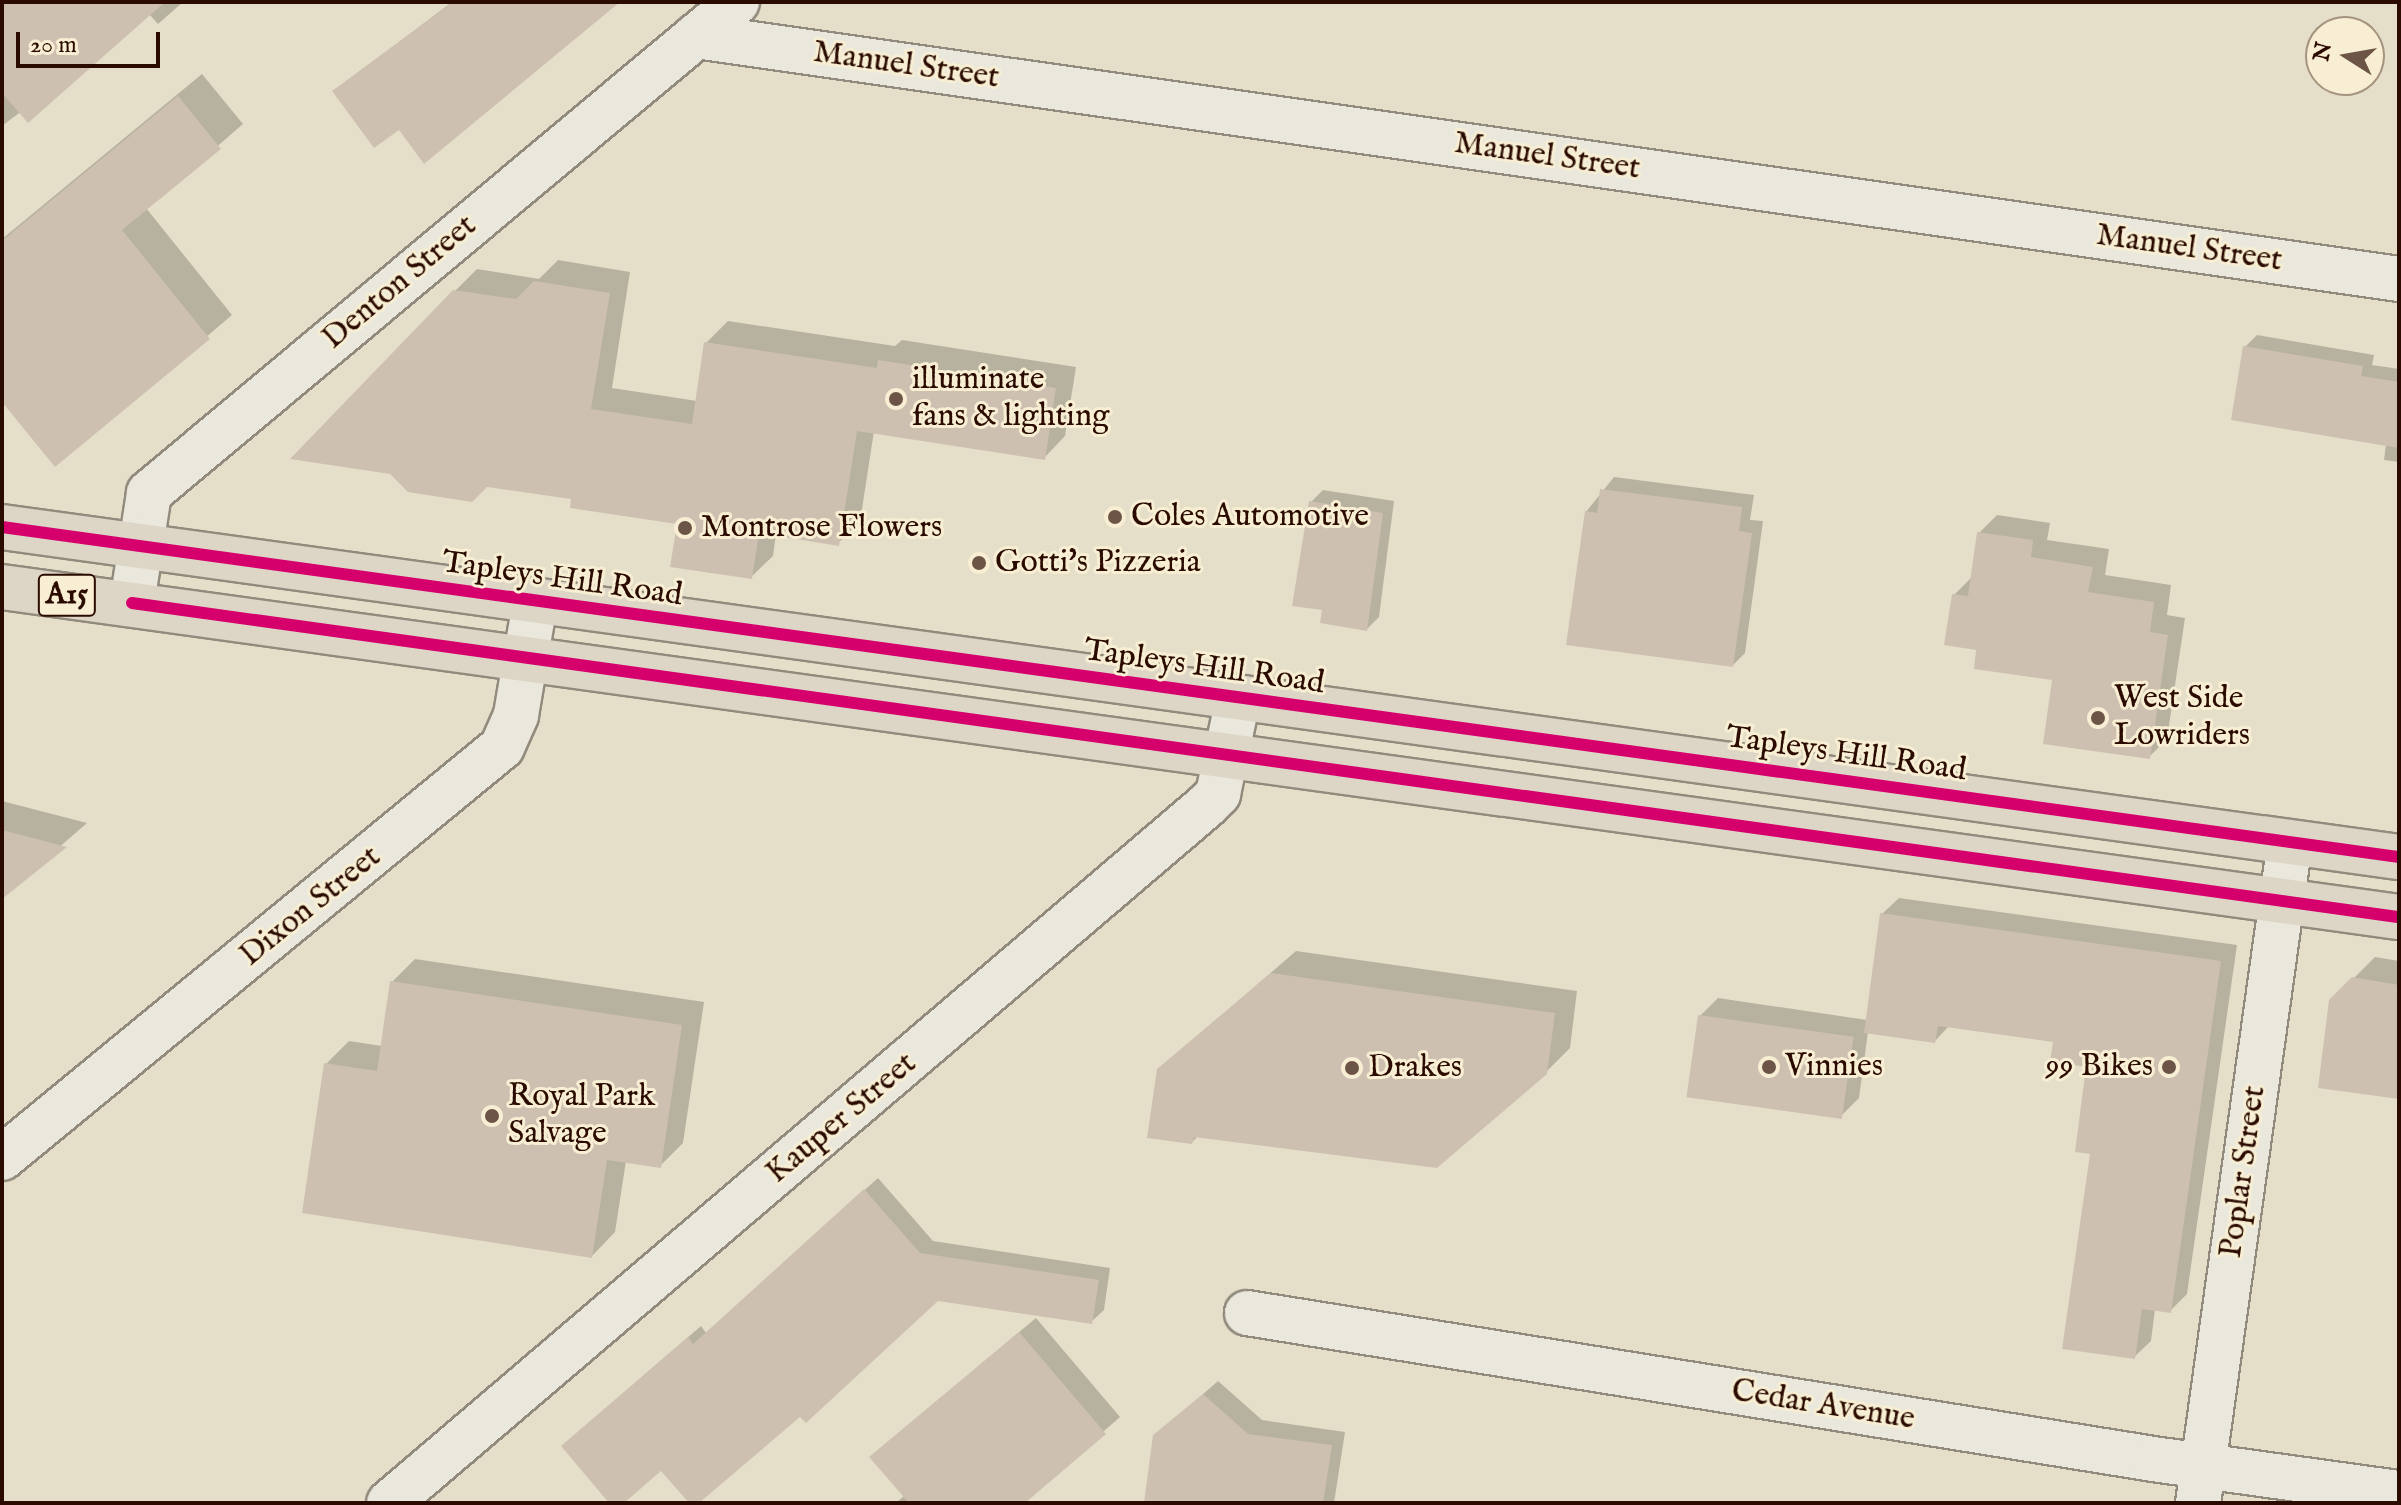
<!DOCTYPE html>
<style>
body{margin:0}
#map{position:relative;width:2401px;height:1505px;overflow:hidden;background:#e5dfc9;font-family:"IM FELL English",serif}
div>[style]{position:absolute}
.shadow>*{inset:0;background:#0003}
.building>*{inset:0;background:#cec0b1;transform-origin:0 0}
.roads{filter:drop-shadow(2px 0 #928a7d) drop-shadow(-2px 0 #928a7d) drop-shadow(0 2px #928a7d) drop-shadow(0 -2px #928a7d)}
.street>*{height:44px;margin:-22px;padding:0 22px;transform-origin:22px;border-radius:22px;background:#eae7dc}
.primary>*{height:44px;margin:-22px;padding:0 22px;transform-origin:22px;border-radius:22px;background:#ddd6c6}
.cycleway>*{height:12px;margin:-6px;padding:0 6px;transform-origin:6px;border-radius:6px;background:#d6006c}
.dots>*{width:22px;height:22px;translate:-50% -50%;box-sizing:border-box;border:4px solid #f7eed3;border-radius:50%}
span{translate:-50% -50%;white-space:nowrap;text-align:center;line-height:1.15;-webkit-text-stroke:6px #f7eed3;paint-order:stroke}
.shield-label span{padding:2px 6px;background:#f7eed3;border:2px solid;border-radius:6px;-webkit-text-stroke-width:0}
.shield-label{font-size:30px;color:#2b0b00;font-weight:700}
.street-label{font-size:32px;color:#2b0b00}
.poi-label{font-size:32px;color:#2b0b00}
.left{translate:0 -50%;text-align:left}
.right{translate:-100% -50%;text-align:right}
.frame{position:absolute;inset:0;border:4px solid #2b0b00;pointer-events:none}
.north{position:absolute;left:2305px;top:16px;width:80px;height:80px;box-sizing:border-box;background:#f7eed3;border:2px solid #a5937f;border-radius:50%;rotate:281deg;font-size:22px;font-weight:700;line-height:32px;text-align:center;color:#2b0b00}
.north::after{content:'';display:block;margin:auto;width:28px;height:36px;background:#6c5546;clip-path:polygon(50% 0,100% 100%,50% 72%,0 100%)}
.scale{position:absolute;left:16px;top:32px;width:144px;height:36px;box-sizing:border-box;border:4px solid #2b0b00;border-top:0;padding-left:10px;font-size:24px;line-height:28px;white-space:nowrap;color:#2b0b00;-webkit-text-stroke:6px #f7eed3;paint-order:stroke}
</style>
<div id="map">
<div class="shadow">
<div style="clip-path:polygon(2px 2px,183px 2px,158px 24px,149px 14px,2px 126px)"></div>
<div style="clip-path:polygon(452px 2px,612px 2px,400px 127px,334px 91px)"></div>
<div style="clip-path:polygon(202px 74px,243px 124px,146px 208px,232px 315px,56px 465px,2px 399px,2px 239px)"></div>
<div style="clip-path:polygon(558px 260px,630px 272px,612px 388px,697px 401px,706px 343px,728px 321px,895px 346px,902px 340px,1076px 367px,1065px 436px,1044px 458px,874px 431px,860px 522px,838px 543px,776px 534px,773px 556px,751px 577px,679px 523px,573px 497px,455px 291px,477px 269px,539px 279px)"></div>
<div style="clip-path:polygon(2257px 335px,2374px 355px,2372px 365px,2399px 369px,2399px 462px,2384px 460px,2386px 444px,2245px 347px)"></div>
<div style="clip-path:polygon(1614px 477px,1754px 495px,1750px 520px,1763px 521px,1745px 653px,1733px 665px,1586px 512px)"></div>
<div style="clip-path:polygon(1323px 490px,1394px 501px,1379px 617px,1367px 629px,1325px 609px,1311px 502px)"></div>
<div style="clip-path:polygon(1997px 515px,2050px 523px,2047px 540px,2109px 549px,2105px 575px,2171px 585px,2167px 615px,2185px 618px,2167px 739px,2149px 757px,2054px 678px,1979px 648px,1954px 595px,1973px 576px,1979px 533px)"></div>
<div style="clip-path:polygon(2px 801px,87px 823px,2px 897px)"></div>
<div style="clip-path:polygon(1899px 898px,2237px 945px,2187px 1294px,2170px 1311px,2155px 1309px,2151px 1341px,2134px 1357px,2093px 1153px,2088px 1065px,2055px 1040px,1950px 1025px,1935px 1041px,1868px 1032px,1859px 1098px,1841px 1116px,1700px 1016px,1718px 998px,1867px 1020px,1882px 914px)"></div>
<div style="clip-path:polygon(1296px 951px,1577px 991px,1570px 1048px,1546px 1072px,1199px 1135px,1192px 1142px,1158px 1070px)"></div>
<div style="clip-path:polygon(2375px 957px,2399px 961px,2399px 1097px,2331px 1001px)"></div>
<div style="clip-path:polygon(415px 959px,704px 1002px,683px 1143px,660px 1166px,626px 1161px,615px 1232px,592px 1256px,326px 1064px,349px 1041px,382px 1046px,392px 982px)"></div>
<div style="clip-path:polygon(878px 1178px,933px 1241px,1110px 1268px,1104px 1310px,1091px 1322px,937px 1299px,696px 1503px,662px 1468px,621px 1503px,612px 1503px,576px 1434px,701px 1326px,706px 1333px)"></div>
<div style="clip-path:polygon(1036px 1318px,1120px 1417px,1022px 1503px,896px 1503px,905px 1495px,888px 1442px)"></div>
<div style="clip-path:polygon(1218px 1381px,1262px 1420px,1345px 1432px,1334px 1503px,1146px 1503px,1155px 1436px)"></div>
</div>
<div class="building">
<div style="clip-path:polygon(2px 2px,165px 2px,28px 123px,2px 93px)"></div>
<div style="clip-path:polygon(453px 2px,620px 2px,424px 164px,399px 130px,374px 148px,332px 91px)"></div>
<div style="clip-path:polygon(178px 96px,221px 149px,122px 230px,210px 339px,55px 467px,2px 402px,2px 241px)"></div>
<div style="clip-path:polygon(534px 281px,610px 293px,591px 409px,692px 424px,704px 342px,877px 368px,878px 360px,1056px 388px,1045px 460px,857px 431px,839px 546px,759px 533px,752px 579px,670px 567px,677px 524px,570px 508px,571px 499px,487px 487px,472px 502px,408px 492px,390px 474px,290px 459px,453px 290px,516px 299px)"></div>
<div style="clip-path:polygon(2243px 346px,2363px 366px,2361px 376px,2399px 382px,2399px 448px,2231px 420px)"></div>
<div style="clip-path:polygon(1600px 489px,1742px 507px,1739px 531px,1752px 533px,1733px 667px,1566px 645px,1585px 511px,1597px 513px)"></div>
<div style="clip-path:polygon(1309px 501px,1383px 513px,1367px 631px,1320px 623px,1322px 610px,1292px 606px)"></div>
<div style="clip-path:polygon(1977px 532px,2033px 540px,2031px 557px,2093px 567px,2088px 592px,2154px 602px,2150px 632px,2168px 635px,2150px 759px,2043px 744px,2052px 680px,1974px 669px,1976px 650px,1944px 645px,1952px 594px,1968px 596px)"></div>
<div style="clip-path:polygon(2px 830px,67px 847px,2px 899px)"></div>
<div style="clip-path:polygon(1880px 913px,2221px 961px,2171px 1313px,2142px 1309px,2135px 1359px,2062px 1349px,2090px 1154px,2075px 1152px,2086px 1067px,2050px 1061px,2053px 1042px,1938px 1026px,1935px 1043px,1864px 1033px)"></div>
<div style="clip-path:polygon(1271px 973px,1555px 1013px,1547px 1074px,1437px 1168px,1194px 1137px,1192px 1144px,1147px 1138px,1157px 1069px)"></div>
<div style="clip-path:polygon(2352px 977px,2399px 985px,2399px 1099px,2318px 1088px,2329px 1000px)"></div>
<div style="clip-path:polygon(390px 981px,682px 1025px,661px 1168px,607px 1160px,592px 1258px,302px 1213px,324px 1063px,377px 1071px)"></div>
<div style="left:1698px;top:1015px;width:157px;height:83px;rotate:8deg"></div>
<div style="clip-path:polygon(864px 1189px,920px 1253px,1099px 1280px,1092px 1324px,938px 1301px,806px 1423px,800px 1417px,699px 1503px,689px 1503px,661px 1471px,624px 1503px,609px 1503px,561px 1446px,688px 1337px,693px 1344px)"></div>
<div style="clip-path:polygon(1019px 1332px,1106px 1434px,1025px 1503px,909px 1503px,869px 1457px)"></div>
<div style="clip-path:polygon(1203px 1394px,1248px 1434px,1332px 1445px,1323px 1503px,1144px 1503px,1153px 1435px)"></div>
</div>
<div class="roads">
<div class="street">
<div style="left:696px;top:36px;width:1720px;rotate:8.12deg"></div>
<div style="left:132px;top:603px;width:111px;rotate:-81.2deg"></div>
<div style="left:149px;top:493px;width:766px;rotate:-39.86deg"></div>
<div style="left:2px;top:1158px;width:647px;rotate:-39.42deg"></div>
<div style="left:502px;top:747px;width:35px;rotate:-66deg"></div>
<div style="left:516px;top:715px;width:114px;rotate:-80.4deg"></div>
<div style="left:1247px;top:1313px;width:918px;rotate:9.15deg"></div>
<div style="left:2153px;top:1459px;width:248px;rotate:7.9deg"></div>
<div style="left:389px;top:1503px;width:1075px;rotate:-40.47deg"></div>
<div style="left:1207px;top:805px;width:16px;rotate:-45deg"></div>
<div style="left:1218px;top:794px;width:97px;rotate:-78.1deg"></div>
<div style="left:2198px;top:1503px;width:667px;rotate:-82.08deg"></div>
</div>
<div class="primary">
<div style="left:2px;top:527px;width:2420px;rotate:7.84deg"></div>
<div style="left:2px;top:587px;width:2420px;rotate:7.84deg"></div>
</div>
</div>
<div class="cycleway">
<div style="left:2px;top:527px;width:2420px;rotate:7.84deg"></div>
<div style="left:132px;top:603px;width:2289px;rotate:7.89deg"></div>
</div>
<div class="dots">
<div style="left:896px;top:399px;background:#6c5546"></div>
<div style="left:1115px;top:517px;background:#6c5546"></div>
<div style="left:685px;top:528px;background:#6c5546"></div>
<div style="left:979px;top:563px;background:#6c5546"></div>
<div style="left:2098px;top:718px;background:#6c5546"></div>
<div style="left:1769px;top:1067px;background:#6c5546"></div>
<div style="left:2169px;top:1067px;background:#6c5546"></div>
<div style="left:1352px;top:1068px;background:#6c5546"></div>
<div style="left:492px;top:1116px;background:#6c5546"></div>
</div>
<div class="shield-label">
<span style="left:67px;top:595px">A15</span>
</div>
<div class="street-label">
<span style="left:906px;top:66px;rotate:8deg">Manuel Street</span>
<span style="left:1547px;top:157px;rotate:8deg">Manuel Street</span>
<span style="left:2189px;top:249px;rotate:8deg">Manuel Street</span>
<span style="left:400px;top:283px;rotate:-40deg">Denton Street</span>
<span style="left:562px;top:580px;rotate:8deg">Tapleys Hill Road</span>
<span style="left:1204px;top:668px;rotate:8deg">Tapleys Hill Road</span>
<span style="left:1846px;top:755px;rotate:8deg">Tapleys Hill Road</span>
<span style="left:311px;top:907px;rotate:-39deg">Dixon Street</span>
<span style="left:842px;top:1119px;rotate:-40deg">Kauper Street</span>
<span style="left:2244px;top:1172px;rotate:-82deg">Poplar Street</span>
<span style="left:1823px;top:1406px;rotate:9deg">Cedar Avenue</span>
</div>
<div class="poi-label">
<span class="left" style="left:912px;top:399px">illuminate<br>fans &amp; lighting</span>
<span class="left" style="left:1131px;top:517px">Coles Automotive</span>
<span class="left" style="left:701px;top:528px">Montrose Flowers</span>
<span class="left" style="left:995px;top:563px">Gotti's Pizzeria</span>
<span class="left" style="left:2114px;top:718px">West Side<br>Lowriders</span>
<span class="left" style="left:1785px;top:1067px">Vinnies</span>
<span class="right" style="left:2153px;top:1067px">99 Bikes</span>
<span class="left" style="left:1368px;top:1068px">Drakes</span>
<span class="left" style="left:508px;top:1116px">Royal Park<br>Salvage</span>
</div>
<div class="frame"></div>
<div class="north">N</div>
<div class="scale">20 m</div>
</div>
